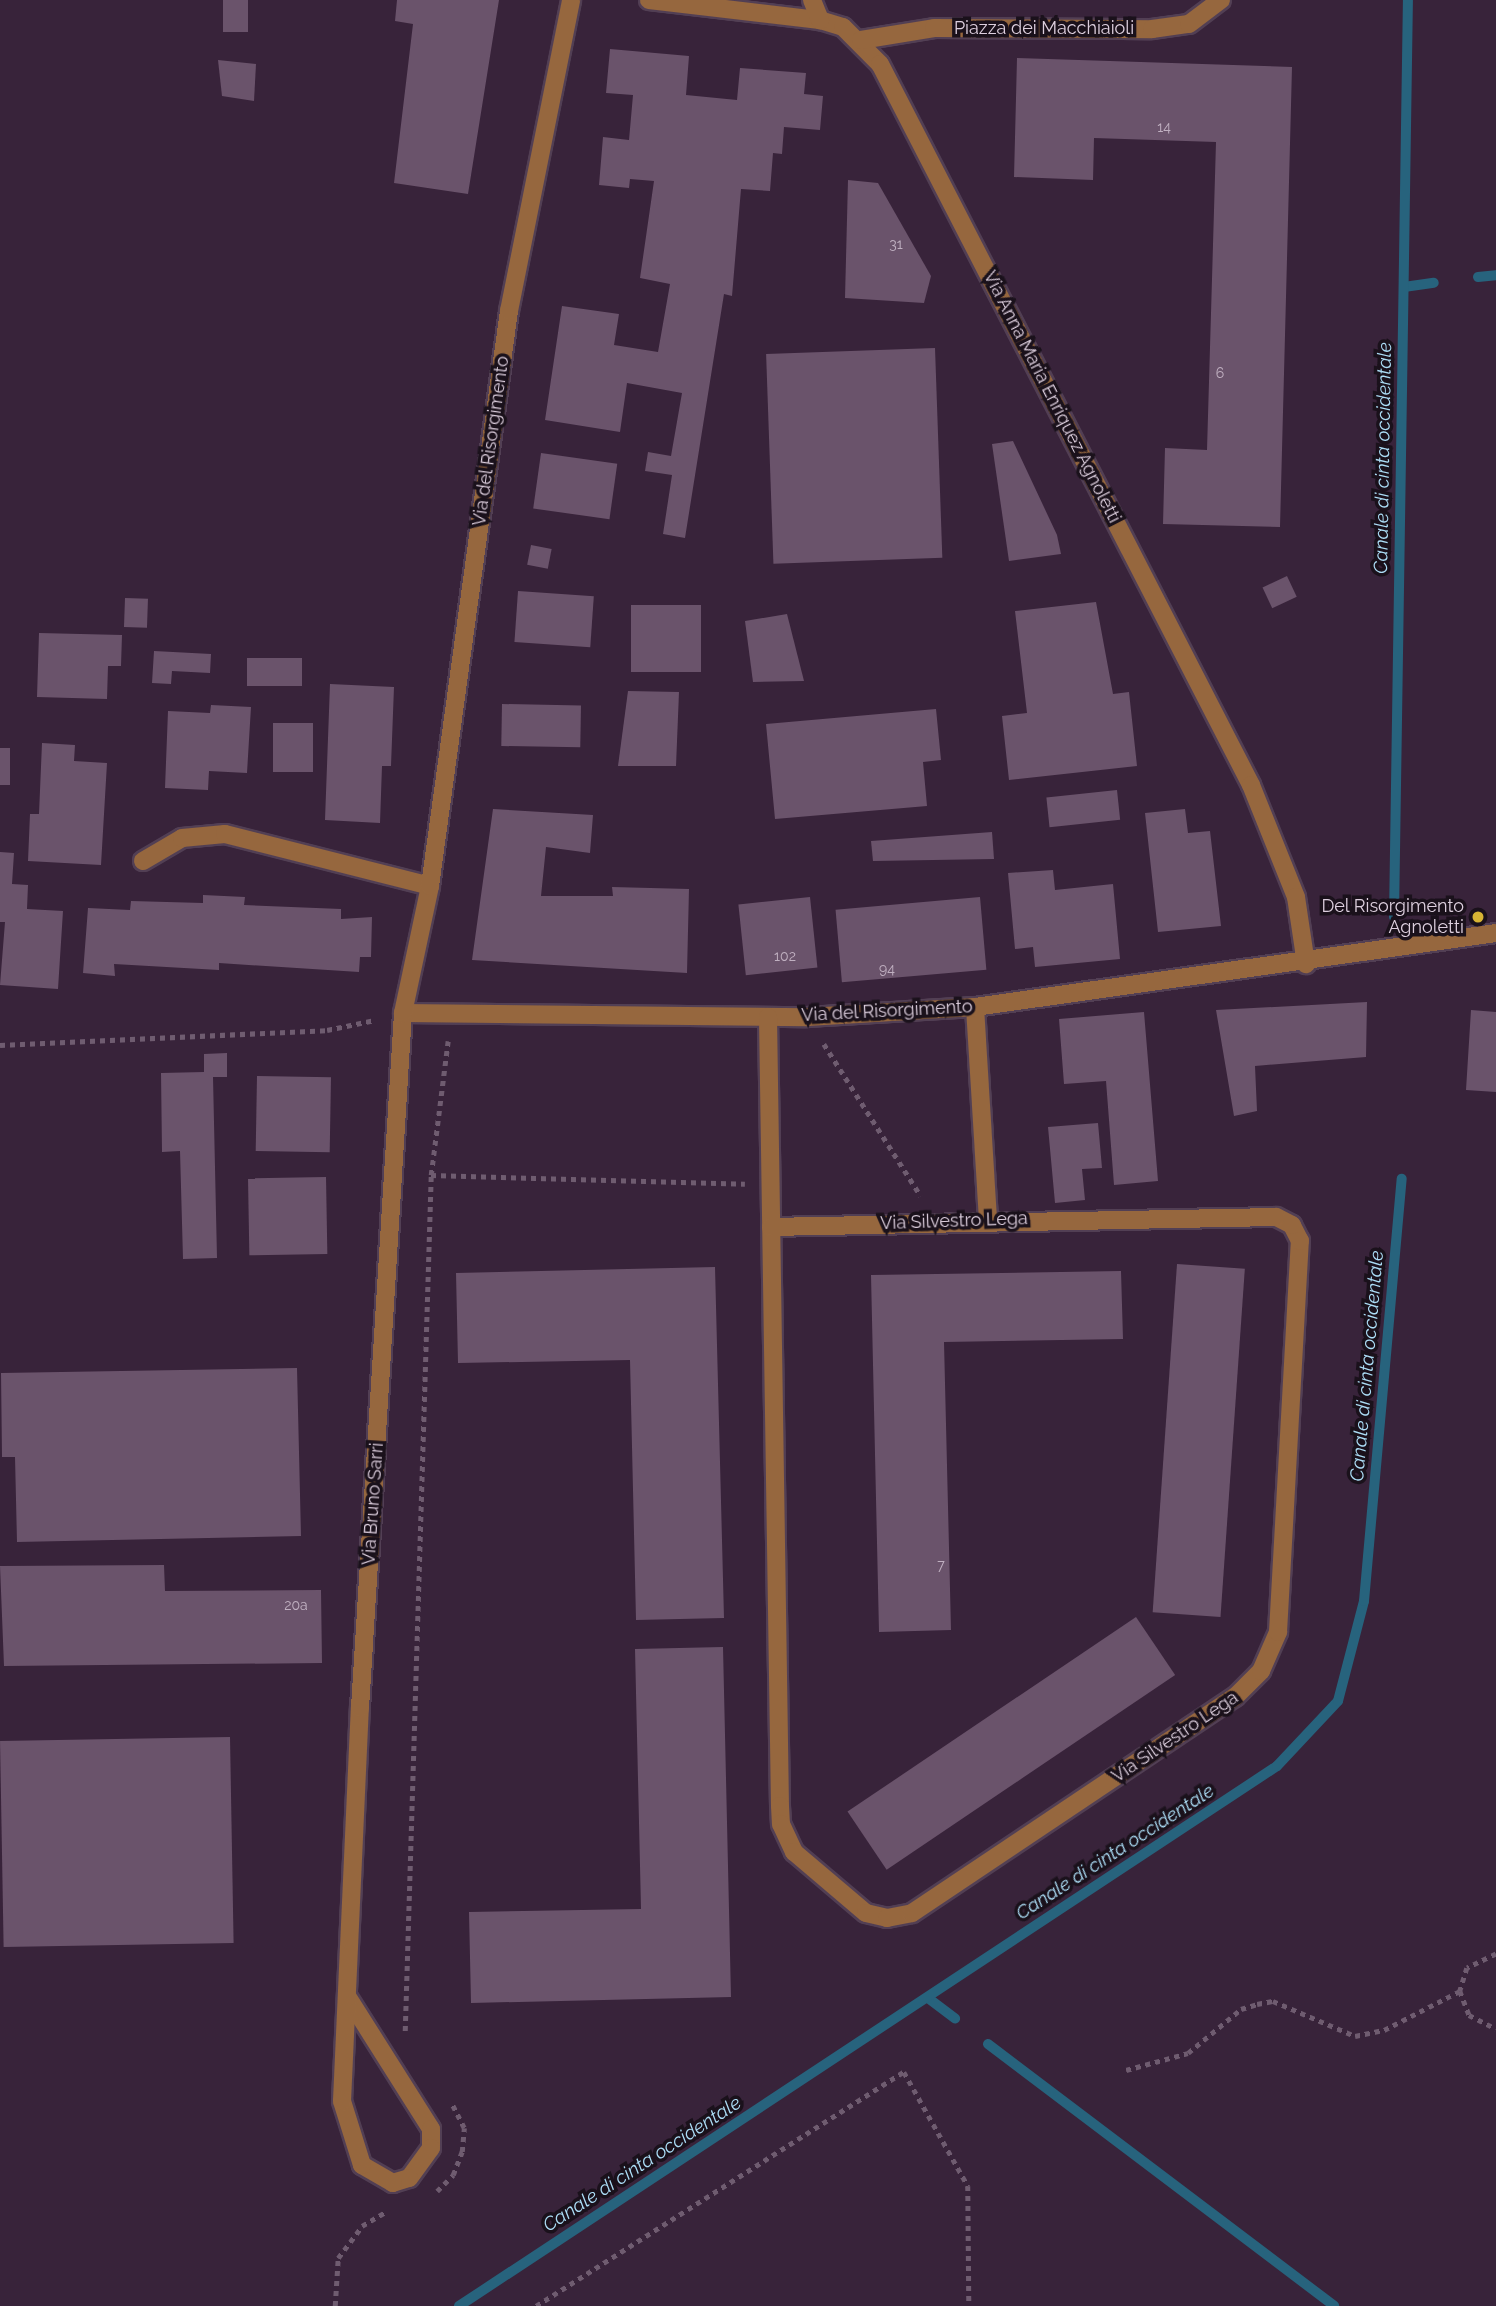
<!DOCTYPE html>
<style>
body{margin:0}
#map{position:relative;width:1496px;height:2306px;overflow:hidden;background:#38233a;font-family:Raleway,sans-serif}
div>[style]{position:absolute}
.stream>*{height:10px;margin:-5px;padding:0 5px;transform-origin:5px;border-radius:5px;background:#27637d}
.building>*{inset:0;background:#6a536b;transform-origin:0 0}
.path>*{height:4.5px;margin-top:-2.25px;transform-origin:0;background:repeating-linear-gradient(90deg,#6f5c70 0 5px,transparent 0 10px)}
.roads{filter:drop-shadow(2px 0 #523f54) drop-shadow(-2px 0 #523f54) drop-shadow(0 2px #523f54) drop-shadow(0 -2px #523f54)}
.minor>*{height:18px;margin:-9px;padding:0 9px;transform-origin:9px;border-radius:9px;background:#96673e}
.dots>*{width:19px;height:19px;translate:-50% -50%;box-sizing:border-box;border:4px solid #1a111b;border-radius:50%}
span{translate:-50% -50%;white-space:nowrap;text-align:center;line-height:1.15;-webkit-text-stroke:7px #1a111b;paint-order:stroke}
.number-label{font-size:14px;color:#c0b0c1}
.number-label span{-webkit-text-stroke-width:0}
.street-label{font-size:18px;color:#ddcfde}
.poi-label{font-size:18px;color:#ddcfde}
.right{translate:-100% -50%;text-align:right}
.water-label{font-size:19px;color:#acddf6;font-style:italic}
</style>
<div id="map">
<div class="stream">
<div style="left:1478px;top:277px;width:18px;rotate:-6deg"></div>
<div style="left:1404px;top:287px;width:30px;rotate:-8deg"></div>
<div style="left:1394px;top:917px;width:917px;rotate:-89.13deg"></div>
<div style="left:928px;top:1998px;width:34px;rotate:37deg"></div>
<div style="left:988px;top:2044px;width:434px;rotate:37.1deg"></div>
<div style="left:459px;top:2306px;width:980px;rotate:-33.43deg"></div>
<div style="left:1277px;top:1766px;width:89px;rotate:-46.8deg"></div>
<div style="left:1338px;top:1701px;width:103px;rotate:-75.4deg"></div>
<div style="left:1364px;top:1601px;width:424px;rotate:-84.9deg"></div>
</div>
<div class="building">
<div style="left:223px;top:0;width:25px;height:32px"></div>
<div style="clip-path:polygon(397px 0,499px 0,468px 194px,394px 183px,413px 24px,395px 21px)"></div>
<div style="clip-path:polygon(610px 49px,689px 56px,686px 95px,737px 100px,740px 68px,806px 73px,804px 94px,823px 96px,820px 130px,784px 127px,782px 154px,773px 153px,770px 191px,741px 189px,732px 296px,724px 294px,685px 538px,663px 534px,672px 475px,645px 471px,648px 452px,671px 456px,682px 393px,627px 383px,620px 432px,545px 420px,562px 306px,619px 314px,614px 345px,658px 352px,670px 284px,640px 278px,654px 181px,630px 179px,629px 188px,599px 185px,603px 137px,629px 140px,633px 95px,606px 93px)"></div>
<div style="clip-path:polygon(1017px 58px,1292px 67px,1280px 527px,1163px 524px,1165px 448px,1207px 450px,1216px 142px,1094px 138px,1093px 180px,1014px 177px)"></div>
<div style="clip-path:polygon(218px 60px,256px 64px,254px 101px,222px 96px)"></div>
<div style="clip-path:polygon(848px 180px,878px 183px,931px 276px,924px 303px,845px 298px)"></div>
<div style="left:935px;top:348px;width:210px;height:169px;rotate:88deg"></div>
<div style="clip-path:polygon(1013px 441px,1057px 535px,1061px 554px,1009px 561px,992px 444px)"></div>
<div style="left:541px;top:453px;width:77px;height:56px;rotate:8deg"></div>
<div style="left:531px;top:545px;width:21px;height:20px;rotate:11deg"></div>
<div style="left:1287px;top:576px;width:23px;height:27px;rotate:65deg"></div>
<div style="left:518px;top:591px;width:76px;height:51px;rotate:4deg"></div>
<div style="left:125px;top:598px;width:23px;height:29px;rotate:2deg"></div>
<div style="clip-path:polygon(1096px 602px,1113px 694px,1129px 692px,1137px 766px,1009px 780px,1002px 716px,1027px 713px,1015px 611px)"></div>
<div style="left:701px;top:605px;width:67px;height:70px;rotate:90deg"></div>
<div style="clip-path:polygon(787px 614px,804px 681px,753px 682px,745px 621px)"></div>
<div style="clip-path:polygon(39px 633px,122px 635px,121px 666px,108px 666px,107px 699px,37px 697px)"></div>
<div style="clip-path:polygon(154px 651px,211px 654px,210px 673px,172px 671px,171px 684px,152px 683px)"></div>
<div style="left:247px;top:658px;width:55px;height:28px"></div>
<div style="clip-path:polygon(330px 684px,394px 687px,391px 766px,382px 766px,380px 823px,325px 820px)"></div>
<div style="clip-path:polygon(628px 691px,679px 692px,676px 766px,618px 766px)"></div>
<div style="left:502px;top:704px;width:79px;height:42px;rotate:1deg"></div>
<div style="clip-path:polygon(211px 705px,251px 707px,247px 773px,209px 771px,208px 790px,165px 788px,168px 711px,210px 713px)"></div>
<div style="clip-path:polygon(936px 709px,941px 760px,923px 762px,927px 806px,775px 819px,766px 724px)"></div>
<div style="left:273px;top:723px;width:40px;height:49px"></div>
<div style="clip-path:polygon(42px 743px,75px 745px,74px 761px,107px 763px,101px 865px,28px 861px,30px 814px,39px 814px)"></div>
<div style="left:0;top:748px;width:10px;height:37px"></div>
<div style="left:1117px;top:790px;width:30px;height:71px;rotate:84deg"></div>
<div style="clip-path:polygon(493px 809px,593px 815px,590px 853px,546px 847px,541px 896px,613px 896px,612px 887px,689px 889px,687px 973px,472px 960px)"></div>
<div style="clip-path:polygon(1185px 809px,1188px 833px,1210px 831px,1221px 926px,1158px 932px,1145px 813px)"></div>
<div style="clip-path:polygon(992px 832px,994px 859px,873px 861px,871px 841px)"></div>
<div style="clip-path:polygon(0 852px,14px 853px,12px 884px,28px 885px,27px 909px,63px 911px,58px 989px,0 985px,5px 922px,0 922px)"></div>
<div style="clip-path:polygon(1053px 870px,1055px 890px,1113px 884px,1120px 959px,1035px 967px,1033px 947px,1015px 949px,1008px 873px)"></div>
<div style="clip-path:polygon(203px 895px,245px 897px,244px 905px,341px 909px,341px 919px,372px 917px,371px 957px,360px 957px,359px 972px,219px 963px,219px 970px,114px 964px,115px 976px,83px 973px,88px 908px,130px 910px,131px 901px,203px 903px)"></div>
<div style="left:810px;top:897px;width:71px;height:72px;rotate:84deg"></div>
<div style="left:980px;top:897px;width:73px;height:145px;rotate:85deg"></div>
<div style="clip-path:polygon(1367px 1002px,1366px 1057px,1255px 1066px,1257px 1111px,1234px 1116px,1216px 1010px)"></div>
<div style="clip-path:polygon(1471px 1010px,1496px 1012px,1496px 1092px,1466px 1090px)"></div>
<div style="clip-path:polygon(1144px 1012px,1158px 1181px,1114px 1185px,1106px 1081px,1064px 1084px,1059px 1019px)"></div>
<div style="clip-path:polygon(227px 1053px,227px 1077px,213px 1077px,217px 1258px,183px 1259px,180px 1151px,162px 1152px,161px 1073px,204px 1072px,204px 1054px)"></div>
<div style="left:257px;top:1076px;width:74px;height:75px;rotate:1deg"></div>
<div style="clip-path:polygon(1098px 1123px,1102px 1168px,1082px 1169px,1085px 1200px,1055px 1203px,1048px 1127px)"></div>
<div style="left:326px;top:1177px;width:77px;height:78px;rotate:89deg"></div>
<div style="left:1177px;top:1264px;width:68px;height:349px;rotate:4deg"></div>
<div style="clip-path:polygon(715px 1267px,724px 1618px,636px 1620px,630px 1360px,458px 1363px,456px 1273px)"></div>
<div style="clip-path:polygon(1121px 1271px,1123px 1339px,944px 1342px,951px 1630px,879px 1632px,871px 1275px)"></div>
<div style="clip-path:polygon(297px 1368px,301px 1536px,17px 1542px,15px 1457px,2px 1457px,1px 1373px)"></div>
<div style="clip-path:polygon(164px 1565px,165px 1591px,321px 1590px,322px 1663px,4px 1666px,0 1566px)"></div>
<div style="left:1136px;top:1617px;width:70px;height:348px;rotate:56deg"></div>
<div style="clip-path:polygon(723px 1647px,731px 1997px,471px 2003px,469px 1912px,641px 1909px,635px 1649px)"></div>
<div style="left:230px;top:1737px;width:206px;height:230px;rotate:89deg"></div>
</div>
<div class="path">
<div style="left:824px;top:1044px;width:180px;rotate:57.5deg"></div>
<div style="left:0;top:1045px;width:327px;rotate:-2.6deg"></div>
<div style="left:327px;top:1030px;width:49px;rotate:-11.8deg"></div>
<div style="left:431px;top:1175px;width:135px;rotate:-82.8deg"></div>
<div style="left:1496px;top:1954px;width:32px;rotate:154deg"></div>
<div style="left:1467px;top:1968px;width:24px;rotate:107deg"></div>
<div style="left:1460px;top:1991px;width:26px;rotate:69deg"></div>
<div style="left:1469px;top:2015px;width:30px;rotate:27deg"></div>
<div style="left:405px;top:2031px;width:856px;rotate:-88.26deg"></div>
<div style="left:431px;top:1175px;width:314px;rotate:1.6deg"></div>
<div style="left:1126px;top:2070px;width:64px;rotate:-15.3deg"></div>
<div style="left:1188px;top:2053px;width:69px;rotate:-39.7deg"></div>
<div style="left:1241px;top:2009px;width:17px;rotate:-17deg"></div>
<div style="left:1257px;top:2004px;width:16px;rotate:-11deg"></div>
<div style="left:1273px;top:2001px;width:89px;rotate:23.1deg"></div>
<div style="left:1355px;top:2036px;width:30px;rotate:-12deg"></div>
<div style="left:1384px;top:2030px;width:85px;rotate:-27.2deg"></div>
<div style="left:437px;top:2191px;width:23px;rotate:-45deg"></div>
<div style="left:453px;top:2175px;width:25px;rotate:-69deg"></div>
<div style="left:462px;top:2152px;width:24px;rotate:-85deg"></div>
<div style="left:464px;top:2128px;width:28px;rotate:-117deg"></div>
<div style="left:335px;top:2306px;width:48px;rotate:-86.4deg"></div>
<div style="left:338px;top:2258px;width:40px;rotate:-53deg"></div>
<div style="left:362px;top:2226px;width:29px;rotate:-31deg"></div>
<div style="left:536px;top:2306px;width:436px;rotate:-32.5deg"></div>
<div style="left:904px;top:2072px;width:131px;rotate:60.7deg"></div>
<div style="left:968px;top:2186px;width:120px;rotate:89.5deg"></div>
</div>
<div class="roads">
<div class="minor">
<div style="left:649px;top:0;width:172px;rotate:6.7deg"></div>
<div style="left:820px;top:20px;width:24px;rotate:17deg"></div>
<div style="left:843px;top:27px;width:52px;rotate:45deg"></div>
<div style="left:880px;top:64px;width:811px;rotate:62.77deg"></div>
<div style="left:1251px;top:785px;width:121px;rotate:68.1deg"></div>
<div style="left:1296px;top:897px;width:68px;rotate:81.5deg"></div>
<div style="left:812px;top:0;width:22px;rotate:68deg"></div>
<div style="left:861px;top:40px;width:74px;rotate:-9.3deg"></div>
<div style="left:934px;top:28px;width:218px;rotate:0.3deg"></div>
<div style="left:1152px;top:29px;width:37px;rotate:-8deg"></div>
<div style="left:1189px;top:24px;width:40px;rotate:-37deg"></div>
<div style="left:143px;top:861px;width:45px;rotate:-30.5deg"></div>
<div style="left:182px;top:838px;width:43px;rotate:-5.3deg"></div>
<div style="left:225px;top:834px;width:211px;rotate:14.2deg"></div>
<div style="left:975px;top:1007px;width:211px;rotate:86.5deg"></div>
<div style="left:403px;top:1013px;width:404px;rotate:0.6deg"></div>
<div style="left:807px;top:1017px;width:168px;rotate:-3.4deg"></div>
<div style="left:975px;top:1007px;width:526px;rotate:-8.08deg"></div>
<div style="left:768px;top:1017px;width:789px;rotate:89.13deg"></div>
<div style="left:780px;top:1806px;width:18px;rotate:87deg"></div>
<div style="left:781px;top:1824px;width:31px;rotate:65deg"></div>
<div style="left:794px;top:1852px;width:94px;rotate:40.3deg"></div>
<div style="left:866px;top:1913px;width:22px;rotate:13deg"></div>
<div style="left:887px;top:1918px;width:25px;rotate:-11deg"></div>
<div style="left:912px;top:1913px;width:389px;rotate:-33.8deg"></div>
<div style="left:1235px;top:1697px;width:37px;rotate:-45deg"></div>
<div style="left:1261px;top:1671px;width:43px;rotate:-66.4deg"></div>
<div style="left:1278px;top:1632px;width:392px;rotate:-86.8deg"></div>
<div style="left:1300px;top:1241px;width:18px;rotate:-117deg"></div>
<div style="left:1292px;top:1225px;width:18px;rotate:-153deg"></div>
<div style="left:1276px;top:1217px;width:505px;rotate:178.87deg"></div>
<div style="left:347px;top:1996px;width:157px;rotate:57.7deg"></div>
<div style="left:431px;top:2129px;width:19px;rotate:90deg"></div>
<div style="left:431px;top:2148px;width:37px;rotate:126deg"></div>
<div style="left:409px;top:2178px;width:17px;rotate:163deg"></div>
<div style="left:393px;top:2183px;width:36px;rotate:-150deg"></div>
<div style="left:362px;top:2165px;width:67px;rotate:-107.4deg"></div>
<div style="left:342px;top:2101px;width:393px;rotate:-87.4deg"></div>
<div style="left:360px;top:1708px;width:696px;rotate:-86.46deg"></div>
<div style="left:403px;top:1013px;width:130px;rotate:-78deg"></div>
<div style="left:430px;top:886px;width:580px;rotate:-82.18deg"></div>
<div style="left:509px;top:311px;width:317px;rotate:-78.7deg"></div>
</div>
</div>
<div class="dots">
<div style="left:1478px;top:917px;background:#d7b434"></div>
</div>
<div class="number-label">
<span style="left:1164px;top:127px">14</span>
<span style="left:896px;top:244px">31</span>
<span style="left:1220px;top:373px">6</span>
<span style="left:785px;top:956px">102</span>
<span style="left:887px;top:969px">94</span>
<span style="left:941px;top:1565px">7</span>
<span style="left:296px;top:1605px">20a</span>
</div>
<div class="street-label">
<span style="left:1044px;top:28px">Piazza dei Macchiaioli</span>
<span style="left:1052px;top:397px;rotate:63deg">Via Anna Maria Enriquez Agnoletti</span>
<span style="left:491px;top:441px;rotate:-82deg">Via del Risorgimento</span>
<span style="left:887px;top:1011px;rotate:-3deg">Via del Risorgimento</span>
<span style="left:954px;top:1221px;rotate:-2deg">Via Silvestro Lega</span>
<span style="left:373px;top:1504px;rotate:-86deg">Via Bruno Sarri</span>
<span style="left:1175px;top:1737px;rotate:-34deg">Via Silvestro Lega</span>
</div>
<div class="poi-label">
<span class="right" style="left:1464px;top:917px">Del Risorgimento<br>Agnoletti</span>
</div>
<div class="water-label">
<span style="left:1383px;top:458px;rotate:-89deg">Canale di cinta occidentale</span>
<span style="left:1367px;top:1366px;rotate:-85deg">Canale di cinta occidentale</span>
<span style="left:1115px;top:1852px;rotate:-33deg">Canale di cinta occidentale</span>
<span style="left:642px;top:2164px;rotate:-33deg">Canale di cinta occidentale</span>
</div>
</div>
